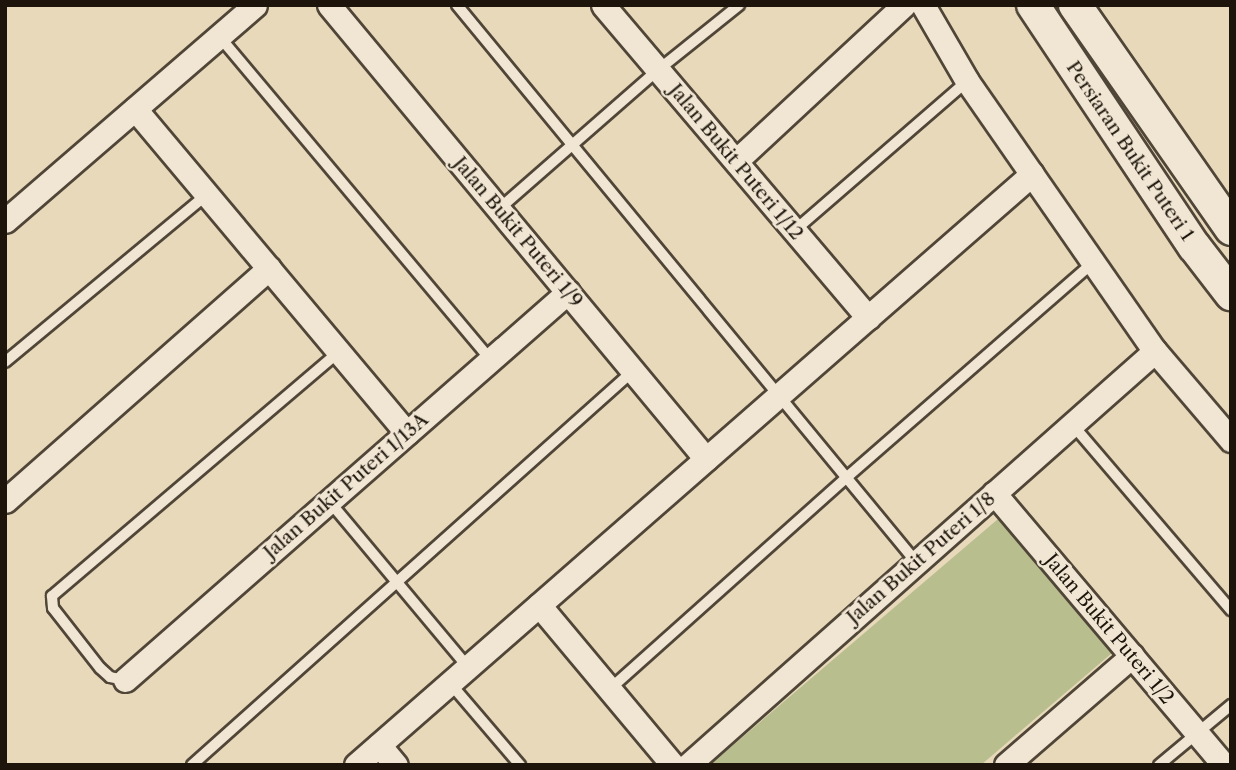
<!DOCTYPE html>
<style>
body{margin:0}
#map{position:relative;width:1236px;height:770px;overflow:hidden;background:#e9d9bb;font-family:"Libre Caslon Text",serif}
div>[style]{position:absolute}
.green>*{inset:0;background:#b9be8e}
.roads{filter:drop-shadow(2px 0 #504638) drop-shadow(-2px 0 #504638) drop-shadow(0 2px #504638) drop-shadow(0 -2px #504638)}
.lane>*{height:10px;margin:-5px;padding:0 5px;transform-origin:5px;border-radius:5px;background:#f1e6d3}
.street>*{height:23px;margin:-11.5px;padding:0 11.5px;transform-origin:11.5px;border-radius:11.5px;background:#f1e6d3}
.secondary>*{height:32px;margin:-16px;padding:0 16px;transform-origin:16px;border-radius:16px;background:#f1e6d3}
span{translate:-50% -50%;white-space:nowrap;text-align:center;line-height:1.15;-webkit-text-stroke:5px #f1e6d3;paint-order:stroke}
.street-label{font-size:19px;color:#1d150c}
.frame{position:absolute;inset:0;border:7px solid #1d150c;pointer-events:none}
</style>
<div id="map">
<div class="green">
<div style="clip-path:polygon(998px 519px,1112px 653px,981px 765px,714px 765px,712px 763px)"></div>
</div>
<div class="roads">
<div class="lane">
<div style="left:457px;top:5px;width:722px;rotate:50.51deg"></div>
<div style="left:219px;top:36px;width:423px;rotate:50deg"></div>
<div style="left:499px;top:209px;width:211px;rotate:-41.2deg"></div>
<div style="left:658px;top:70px;width:104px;rotate:-38.7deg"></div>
<div style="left:794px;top:231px;width:229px;rotate:-40.9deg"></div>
<div style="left:5px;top:362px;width:263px;rotate:-39.7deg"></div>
<div style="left:1072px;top:424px;width:245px;rotate:49.5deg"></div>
<div style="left:329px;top:501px;width:217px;rotate:50.1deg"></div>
<div style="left:125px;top:680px;width:15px;rotate:-169deg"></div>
<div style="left:110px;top:677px;width:13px;rotate:-138deg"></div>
<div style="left:100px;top:668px;width:76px;rotate:-128.1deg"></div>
<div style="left:53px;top:608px;width:12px;rotate:-95deg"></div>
<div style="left:52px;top:596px;width:377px;rotate:-40.4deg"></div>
<div style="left:450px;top:683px;width:108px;rotate:49.5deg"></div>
<div style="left:610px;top:689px;width:317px;rotate:-41.8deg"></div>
<div style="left:846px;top:478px;width:329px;rotate:-41.1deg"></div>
<div style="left:192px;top:765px;width:591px;rotate:-41.78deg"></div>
<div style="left:1159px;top:765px;width:94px;rotate:-39.8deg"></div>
</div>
<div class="street">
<div style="left:329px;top:5px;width:590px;rotate:50.29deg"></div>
<div style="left:603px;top:5px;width:410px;rotate:49.7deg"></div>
<div style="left:923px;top:5px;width:88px;rotate:59.9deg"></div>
<div style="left:967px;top:81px;width:329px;rotate:55.2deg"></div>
<div style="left:1155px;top:351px;width:117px;rotate:49.5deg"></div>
<div style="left:135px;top:109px;width:423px;rotate:50deg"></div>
<div style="left:736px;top:161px;width:229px;rotate:-42.9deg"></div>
<div style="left:5px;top:221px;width:330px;rotate:-40.8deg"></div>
<div style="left:994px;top:493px;width:356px;rotate:49.8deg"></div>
<div style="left:5px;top:501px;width:352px;rotate:-41.4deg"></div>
<div style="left:539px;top:605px;width:209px;rotate:50.1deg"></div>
<div style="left:125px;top:680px;width:589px;rotate:-41.21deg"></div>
<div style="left:379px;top:745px;width:26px;rotate:50deg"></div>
<div style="left:356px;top:765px;width:898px;rotate:-41.16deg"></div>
<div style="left:688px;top:765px;width:624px;rotate:-41.56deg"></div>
<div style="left:1006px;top:765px;width:167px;rotate:-40.9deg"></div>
</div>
<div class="secondary">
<div style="left:1033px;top:5px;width:290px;rotate:56.3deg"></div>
<div style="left:1194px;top:246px;width:61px;rotate:52.4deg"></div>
<div style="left:1075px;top:5px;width:273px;rotate:55.1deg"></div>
</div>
</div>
<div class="street-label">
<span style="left:1130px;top:151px;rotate:56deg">Persiaran Bukit Puteri 1</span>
<span style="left:736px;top:162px;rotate:50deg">Jalan Bukit Puteri 1/12</span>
<span style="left:518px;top:232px;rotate:50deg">Jalan Bukit Puteri 1/9</span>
<span style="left:346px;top:486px;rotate:-41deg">Jalan Bukit Puteri 1/13A</span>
<span style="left:921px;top:558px;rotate:-41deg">Jalan Bukit Puteri 1/8</span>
<span style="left:1109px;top:629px;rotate:50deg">Jalan Bukit Puteri 1/2</span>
</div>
<div class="frame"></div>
</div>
